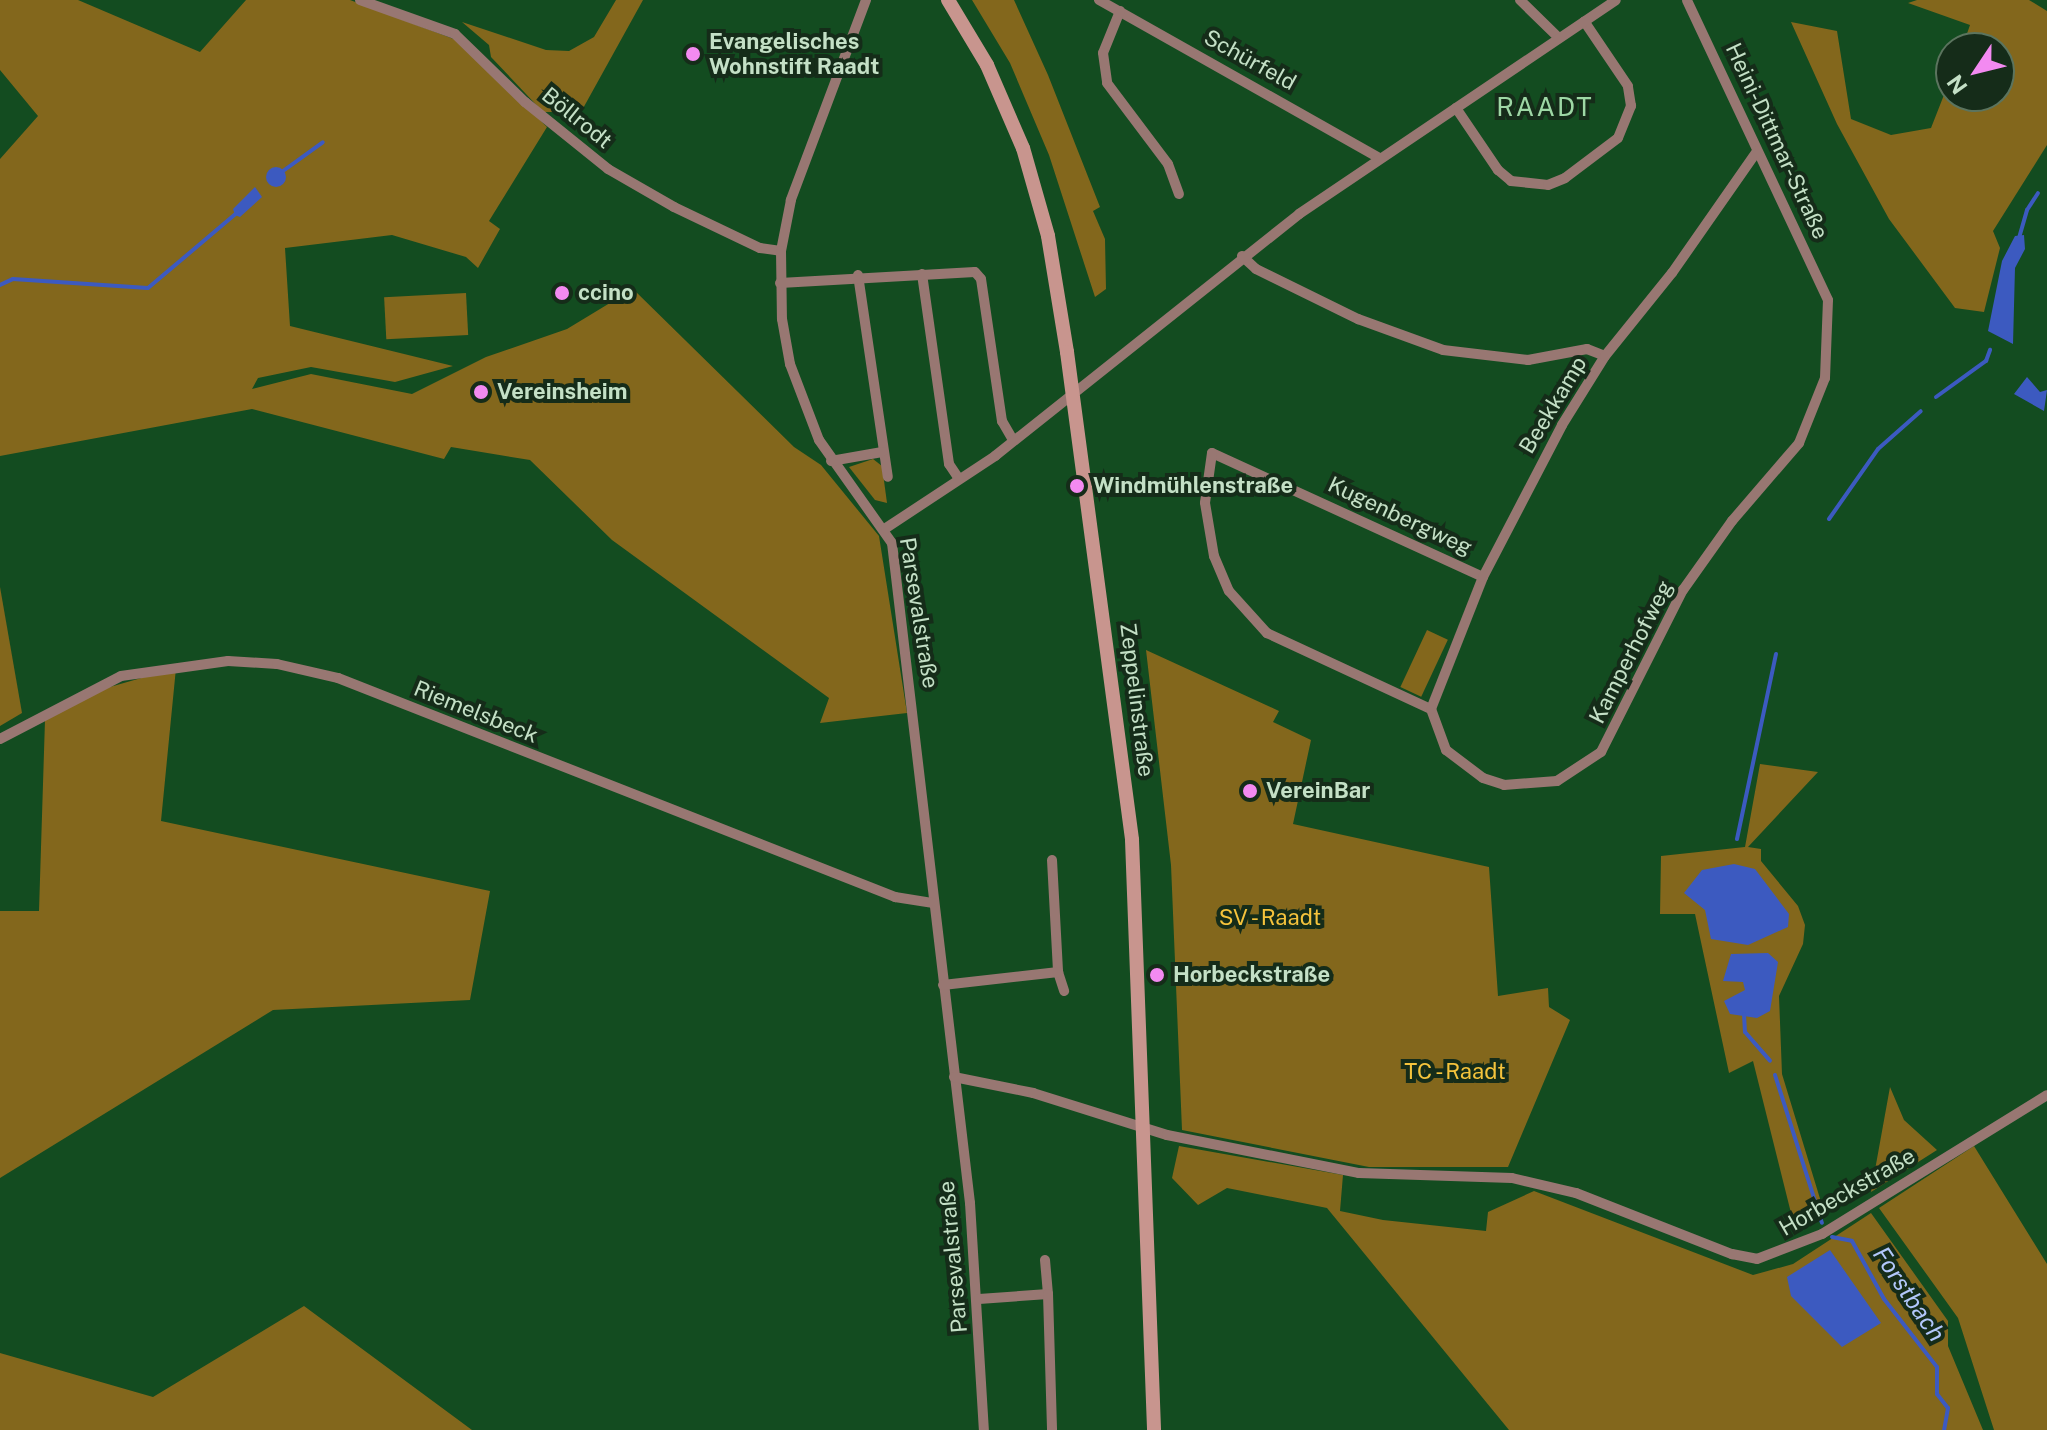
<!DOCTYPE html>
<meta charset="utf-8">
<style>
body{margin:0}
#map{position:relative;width:2047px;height:1430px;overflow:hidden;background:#134c20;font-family:"Public Sans",sans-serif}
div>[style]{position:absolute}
.green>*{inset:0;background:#83671c;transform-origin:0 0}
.water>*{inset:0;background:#3c5ac0}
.round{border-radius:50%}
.stream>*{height:4px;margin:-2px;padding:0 2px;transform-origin:2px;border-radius:2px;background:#3c5ac0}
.street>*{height:10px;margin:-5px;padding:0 5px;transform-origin:5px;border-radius:5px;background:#987772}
.secondary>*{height:14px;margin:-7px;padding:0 7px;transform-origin:7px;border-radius:7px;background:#c8958e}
.dots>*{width:22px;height:22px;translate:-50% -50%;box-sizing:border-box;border:4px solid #152c19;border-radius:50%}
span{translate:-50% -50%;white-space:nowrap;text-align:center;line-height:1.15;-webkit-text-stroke:8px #152c19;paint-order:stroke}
.poi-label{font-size:22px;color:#c4e0c6;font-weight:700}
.left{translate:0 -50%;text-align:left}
.street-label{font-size:22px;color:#c4e0c6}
.park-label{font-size:22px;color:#f5c33c}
.water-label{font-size:24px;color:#b2c7fb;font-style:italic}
.quarter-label{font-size:26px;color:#9ed8a5;letter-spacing:2px}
.north{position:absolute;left:1935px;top:32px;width:80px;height:80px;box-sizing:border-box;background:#152c19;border:2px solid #5b745e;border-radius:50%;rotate:235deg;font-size:22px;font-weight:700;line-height:32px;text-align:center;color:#c4e0c6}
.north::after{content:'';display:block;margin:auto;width:28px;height:36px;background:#f38af1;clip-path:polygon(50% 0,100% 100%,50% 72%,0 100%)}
</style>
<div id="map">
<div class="green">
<div style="clip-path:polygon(0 0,78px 0,200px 52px,246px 0,350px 0,459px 41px,547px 127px,489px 221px,500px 229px,478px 268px,466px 257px,392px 235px,285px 248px,290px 326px,453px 366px,395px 382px,311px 367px,258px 378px,252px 389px,311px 374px,412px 394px,486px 357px,567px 329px,633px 289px,794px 447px,821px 465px,879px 536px,907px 713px,820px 723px,829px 698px,612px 540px,530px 460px,451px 447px,444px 459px,252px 409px,0 456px,0 159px,38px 116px,0 70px)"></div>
<div style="clip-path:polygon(616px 0,643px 0,581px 112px,543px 112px,491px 57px,489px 45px,462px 22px,546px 50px,569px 51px,594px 37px)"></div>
<div style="clip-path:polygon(972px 0,1014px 0,1048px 75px,1100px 207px,1093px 211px,1105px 239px,1106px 289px,1095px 297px,1049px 155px,1010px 63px)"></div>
<div style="clip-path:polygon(1917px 0,2029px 0,2047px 11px,2047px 145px,1993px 231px,2000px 248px,1984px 312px,1955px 308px,1889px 219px,1837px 124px,1791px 22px,1837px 31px,1851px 119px,1891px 135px,1931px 128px,1951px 77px,1951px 96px,1999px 96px,1999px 48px,1962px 48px,1970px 25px,1908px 3px)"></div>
<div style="left:466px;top:293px;width:42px;height:82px;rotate:87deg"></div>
<div style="clip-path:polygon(873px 459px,882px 466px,887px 503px,875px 500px,849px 467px)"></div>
<div style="clip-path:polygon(0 587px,22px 713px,0 726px)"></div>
<div style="left:1427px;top:630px;width:23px;height:63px;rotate:25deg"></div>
<div style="clip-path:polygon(1146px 650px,1279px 711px,1273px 722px,1311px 740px,1293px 824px,1489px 867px,1498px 996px,1548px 988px,1549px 1007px,1570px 1020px,1508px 1167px,1369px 1167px,1182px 1130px,1171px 865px)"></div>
<div style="clip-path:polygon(176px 668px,161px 821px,490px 891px,470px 1000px,273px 1010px,0 1178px,0 911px,39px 911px,45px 720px,89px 693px)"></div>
<div style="clip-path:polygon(1760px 764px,1818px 772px,1748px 847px,1761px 849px,1761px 861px,1798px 906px,1805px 925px,1803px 944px,1779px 996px,1782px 1074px,1825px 1215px,1795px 1229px,1753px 1061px,1729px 1073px,1695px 914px,1660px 914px,1661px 856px,1745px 847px)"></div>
<div style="clip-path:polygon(1890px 1087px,1904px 1120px,1937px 1150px,1871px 1192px)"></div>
<div style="clip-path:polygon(1179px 1146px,1343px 1175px,1340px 1211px,1383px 1220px,1486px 1231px,1488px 1212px,1534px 1191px,1753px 1275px,1793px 1264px,1871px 1213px,1948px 1321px,1948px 1346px,1983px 1430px,1509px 1430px,1327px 1208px,1227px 1188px,1198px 1205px,1172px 1178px)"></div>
<div style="clip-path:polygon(1974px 1146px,2047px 1264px,2047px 1430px,1994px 1430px,1958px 1318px,1879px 1208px)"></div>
<div style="clip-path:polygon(304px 1306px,472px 1430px,0 1430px,0 1353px,153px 1397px)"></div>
</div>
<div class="water">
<div class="round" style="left:266px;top:167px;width:20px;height:20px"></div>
<div style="clip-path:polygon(255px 187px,262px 197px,240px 217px,235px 215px,233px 209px)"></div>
<div style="clip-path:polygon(2024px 235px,2025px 249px,2015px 268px,2013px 344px,1988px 331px,2002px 261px,2015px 236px)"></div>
<div style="clip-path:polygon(2027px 377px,2040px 392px,2047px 390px,2044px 411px,2014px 394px)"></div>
<div style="clip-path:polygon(1734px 864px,1755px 869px,1789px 914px,1788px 927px,1748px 945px,1711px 939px,1705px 910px,1684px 893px,1702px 870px)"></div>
<div style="clip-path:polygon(1768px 953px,1778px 962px,1770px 1011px,1757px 1018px,1730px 1014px,1724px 1001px,1745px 990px,1743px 982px,1723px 981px,1731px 954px)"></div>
<div style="clip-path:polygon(1830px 1250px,1881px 1323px,1842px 1347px,1791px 1296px,1787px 1277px)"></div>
</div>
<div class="stream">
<div style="left:283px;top:171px;width:49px;rotate:-35.9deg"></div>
<div style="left:2019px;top:238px;width:29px;rotate:-74deg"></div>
<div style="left:2027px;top:210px;width:20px;rotate:-57deg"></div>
<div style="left:0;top:285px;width:14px;rotate:-25deg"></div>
<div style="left:13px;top:279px;width:135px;rotate:3.8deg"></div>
<div style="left:148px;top:288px;width:118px;rotate:-40.2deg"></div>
<div style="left:1936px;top:397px;width:62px;rotate:-35.8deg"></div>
<div style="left:1986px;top:361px;width:12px;rotate:-70deg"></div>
<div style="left:1829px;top:519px;width:85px;rotate:-55deg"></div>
<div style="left:1878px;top:449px;width:57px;rotate:-41.5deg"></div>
<div style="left:1737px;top:839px;width:189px;rotate:-78.1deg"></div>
<div style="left:1744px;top:1014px;width:18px;rotate:87deg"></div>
<div style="left:1745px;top:1032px;width:38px;rotate:49deg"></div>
<div style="left:1775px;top:1075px;width:155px;rotate:72.4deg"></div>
<div style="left:1832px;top:1237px;width:20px;rotate:11deg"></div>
<div style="left:1852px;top:1241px;width:66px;rotate:61.1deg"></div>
<div style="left:1884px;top:1299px;width:86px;rotate:52.1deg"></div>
<div style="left:1937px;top:1367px;width:27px;rotate:90deg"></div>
<div style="left:1937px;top:1394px;width:18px;rotate:52deg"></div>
<div style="left:1948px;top:1408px;width:22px;rotate:100deg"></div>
</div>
<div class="street">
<div style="left:360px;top:0;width:101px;rotate:19.7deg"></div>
<div style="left:455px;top:34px;width:98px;rotate:44.2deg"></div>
<div style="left:525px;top:102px;width:107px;rotate:38.9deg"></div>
<div style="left:608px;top:169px;width:76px;rotate:29.9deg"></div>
<div style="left:674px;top:207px;width:95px;rotate:25.5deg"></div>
<div style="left:760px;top:248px;width:21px;rotate:8deg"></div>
<div style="left:866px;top:0;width:214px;rotate:110.6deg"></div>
<div style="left:791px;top:200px;width:52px;rotate:101.1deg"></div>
<div style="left:781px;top:251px;width:68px;rotate:89.2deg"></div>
<div style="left:782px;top:319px;width:46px;rotate:79.9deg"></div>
<div style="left:790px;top:364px;width:81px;rotate:69.1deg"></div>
<div style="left:819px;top:440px;width:126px;rotate:54.7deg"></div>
<div style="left:892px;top:543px;width:665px;rotate:83.26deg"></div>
<div style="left:970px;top:1203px;width:227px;rotate:86.5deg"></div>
<div style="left:1099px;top:0;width:322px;rotate:29.4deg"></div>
<div style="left:1520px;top:0;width:54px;rotate:44.3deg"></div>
<div style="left:1120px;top:11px;width:45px;rotate:112deg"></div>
<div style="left:1103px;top:53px;width:30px;rotate:82deg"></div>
<div style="left:1107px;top:83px;width:101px;rotate:53deg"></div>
<div style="left:1168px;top:164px;width:32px;rotate:70deg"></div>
<div style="left:1456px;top:108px;width:75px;rotate:55.9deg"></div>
<div style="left:1498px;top:170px;width:17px;rotate:40deg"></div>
<div style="left:1511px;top:181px;width:37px;rotate:6deg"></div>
<div style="left:1548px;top:185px;width:18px;rotate:-22deg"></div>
<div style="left:1565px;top:178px;width:66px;rotate:-37deg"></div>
<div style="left:1618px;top:138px;width:35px;rotate:-68deg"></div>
<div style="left:1631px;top:106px;width:20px;rotate:-99deg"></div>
<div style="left:1628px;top:86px;width:78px;rotate:-124.1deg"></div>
<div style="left:1242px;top:256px;width:19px;rotate:43deg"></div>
<div style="left:1256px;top:269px;width:114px;rotate:26.1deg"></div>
<div style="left:1358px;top:319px;width:90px;rotate:20deg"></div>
<div style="left:1443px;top:350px;width:86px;rotate:6.7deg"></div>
<div style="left:1528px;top:360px;width:60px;rotate:-10.6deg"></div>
<div style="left:1587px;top:349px;width:19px;rotate:21deg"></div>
<div style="left:922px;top:274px;width:192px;rotate:81.9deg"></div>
<div style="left:949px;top:464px;width:18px;rotate:56deg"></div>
<div style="left:858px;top:275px;width:204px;rotate:81.6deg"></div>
<div style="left:780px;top:283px;width:195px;rotate:-3.2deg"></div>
<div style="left:975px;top:272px;width:9px;rotate:49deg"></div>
<div style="left:981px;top:279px;width:144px;rotate:81.6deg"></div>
<div style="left:1002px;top:421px;width:22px;rotate:60deg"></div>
<div style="left:831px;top:461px;width:52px;rotate:-10deg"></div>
<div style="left:886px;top:528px;width:131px;rotate:-33.4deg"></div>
<div style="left:995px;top:456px;width:389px;rotate:-38.5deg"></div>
<div style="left:1299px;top:214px;width:382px;rotate:-34deg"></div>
<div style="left:1483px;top:577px;width:298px;rotate:-155.4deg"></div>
<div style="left:1212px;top:453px;width:50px;rotate:98deg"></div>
<div style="left:1205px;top:503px;width:54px;rotate:80.4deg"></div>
<div style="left:1214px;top:556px;width:38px;rotate:67deg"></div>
<div style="left:1229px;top:591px;width:57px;rotate:47.9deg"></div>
<div style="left:1267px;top:633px;width:181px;rotate:24.9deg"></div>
<div style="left:1431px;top:709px;width:44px;rotate:69.9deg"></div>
<div style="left:1446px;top:750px;width:46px;rotate:37.1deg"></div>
<div style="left:1483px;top:778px;width:22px;rotate:18deg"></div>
<div style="left:1504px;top:785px;width:53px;rotate:-4.3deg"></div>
<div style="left:1557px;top:781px;width:53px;rotate:-33.4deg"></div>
<div style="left:1601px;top:752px;width:182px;rotate:-63.2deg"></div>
<div style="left:1683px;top:590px;width:85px;rotate:-54.6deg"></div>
<div style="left:1732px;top:521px;width:103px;rotate:-49.3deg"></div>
<div style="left:1799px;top:443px;width:70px;rotate:-68.2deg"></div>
<div style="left:1825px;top:378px;width:78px;rotate:-87.8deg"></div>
<div style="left:1828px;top:300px;width:331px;rotate:-115.2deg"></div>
<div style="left:1431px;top:709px;width:142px;rotate:-68.5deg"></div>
<div style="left:1483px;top:577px;width:171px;rotate:-62.5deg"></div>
<div style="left:1562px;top:425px;width:81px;rotate:-58.1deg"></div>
<div style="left:1605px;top:356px;width:107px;rotate:-51.1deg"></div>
<div style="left:1672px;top:273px;width:149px;rotate:-55.1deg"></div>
<div style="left:0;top:739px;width:136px;rotate:-27.5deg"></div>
<div style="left:121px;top:676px;width:108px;rotate:-8deg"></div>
<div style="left:228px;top:661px;width:49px;rotate:3.5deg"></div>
<div style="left:277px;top:664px;width:63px;rotate:12.9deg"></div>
<div style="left:338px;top:678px;width:599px;rotate:21.46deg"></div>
<div style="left:895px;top:897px;width:39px;rotate:9deg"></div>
<div style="left:1052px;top:860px;width:112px;rotate:86.9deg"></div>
<div style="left:1058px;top:972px;width:20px;rotate:72deg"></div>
<div style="left:943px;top:985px;width:116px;rotate:-6.4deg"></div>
<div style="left:954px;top:1077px;width:81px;rotate:11.4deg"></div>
<div style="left:1033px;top:1093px;width:140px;rotate:17.4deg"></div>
<div style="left:1167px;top:1135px;width:196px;rotate:11.2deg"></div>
<div style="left:1359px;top:1173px;width:153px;rotate:1.9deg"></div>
<div style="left:1512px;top:1178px;width:66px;rotate:13.2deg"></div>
<div style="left:1576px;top:1193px;width:168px;rotate:21.4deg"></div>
<div style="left:1732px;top:1254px;width:25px;rotate:11deg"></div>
<div style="left:1757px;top:1259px;width:70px;rotate:-21deg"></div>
<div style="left:1822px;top:1234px;width:264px;rotate:-31.7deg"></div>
<div style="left:1045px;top:1260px;width:34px;rotate:85deg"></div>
<div style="left:979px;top:1299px;width:69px;rotate:-4.1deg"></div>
<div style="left:1048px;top:1294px;width:136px;rotate:88.3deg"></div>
</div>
<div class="secondary">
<div style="left:948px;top:0;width:76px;rotate:59deg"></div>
<div style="left:987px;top:65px;width:90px;rotate:66.6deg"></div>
<div style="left:1023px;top:148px;width:91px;rotate:74.1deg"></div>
<div style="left:1048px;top:236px;width:118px;rotate:80.7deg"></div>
<div style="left:1067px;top:352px;width:492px;rotate:82.4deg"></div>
<div style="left:1132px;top:840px;width:590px;rotate:87.86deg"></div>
</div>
<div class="dots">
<div style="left:693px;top:54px;background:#f38af1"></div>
<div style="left:562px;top:293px;background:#f38af1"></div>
<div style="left:481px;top:392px;background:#f38af1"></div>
<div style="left:1077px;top:486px;background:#f38af1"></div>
<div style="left:1250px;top:791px;background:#f38af1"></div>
<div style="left:1157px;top:975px;background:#f38af1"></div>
</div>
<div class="poi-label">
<span class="left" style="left:709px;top:54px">Evangelisches<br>Wohnstift Raadt</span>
<span class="left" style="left:578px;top:293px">ccino</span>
<span class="left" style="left:497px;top:392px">Vereinsheim</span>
<span class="left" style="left:1093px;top:486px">Windmühlenstraße</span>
<span class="left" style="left:1266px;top:791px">VereinBar</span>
<span class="left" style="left:1173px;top:975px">Horbeckstraße</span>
</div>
<div class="street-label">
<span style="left:1250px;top:60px;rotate:29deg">Schürfeld</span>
<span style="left:577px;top:118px;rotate:39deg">Böllrodt</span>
<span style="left:1777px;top:141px;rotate:65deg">Heini-Dittmar-Straße</span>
<span style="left:1553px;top:405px;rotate:-59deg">Beekkamp</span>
<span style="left:1400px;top:516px;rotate:25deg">Kugenbergweg</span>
<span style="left:919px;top:613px;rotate:81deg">Parsevalstraße</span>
<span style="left:1631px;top:652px;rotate:-63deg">Kamperhofweg</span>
<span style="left:1137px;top:700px;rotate:83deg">Zeppelinstraße</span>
<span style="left:476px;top:712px;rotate:22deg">Riemelsbeck</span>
<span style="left:1847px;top:1192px;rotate:-30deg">Horbeckstraße</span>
<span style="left:953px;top:1257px;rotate:-95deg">Parsevalstraße</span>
</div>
<div class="park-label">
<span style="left:1270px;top:918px">SV - Raadt</span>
<span style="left:1455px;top:1072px">TC - Raadt</span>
</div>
<div class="water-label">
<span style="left:1909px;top:1294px;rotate:56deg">Forstbach</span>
</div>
<div class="quarter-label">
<span style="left:1545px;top:107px">RAADT</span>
</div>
<div class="north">N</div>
</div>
